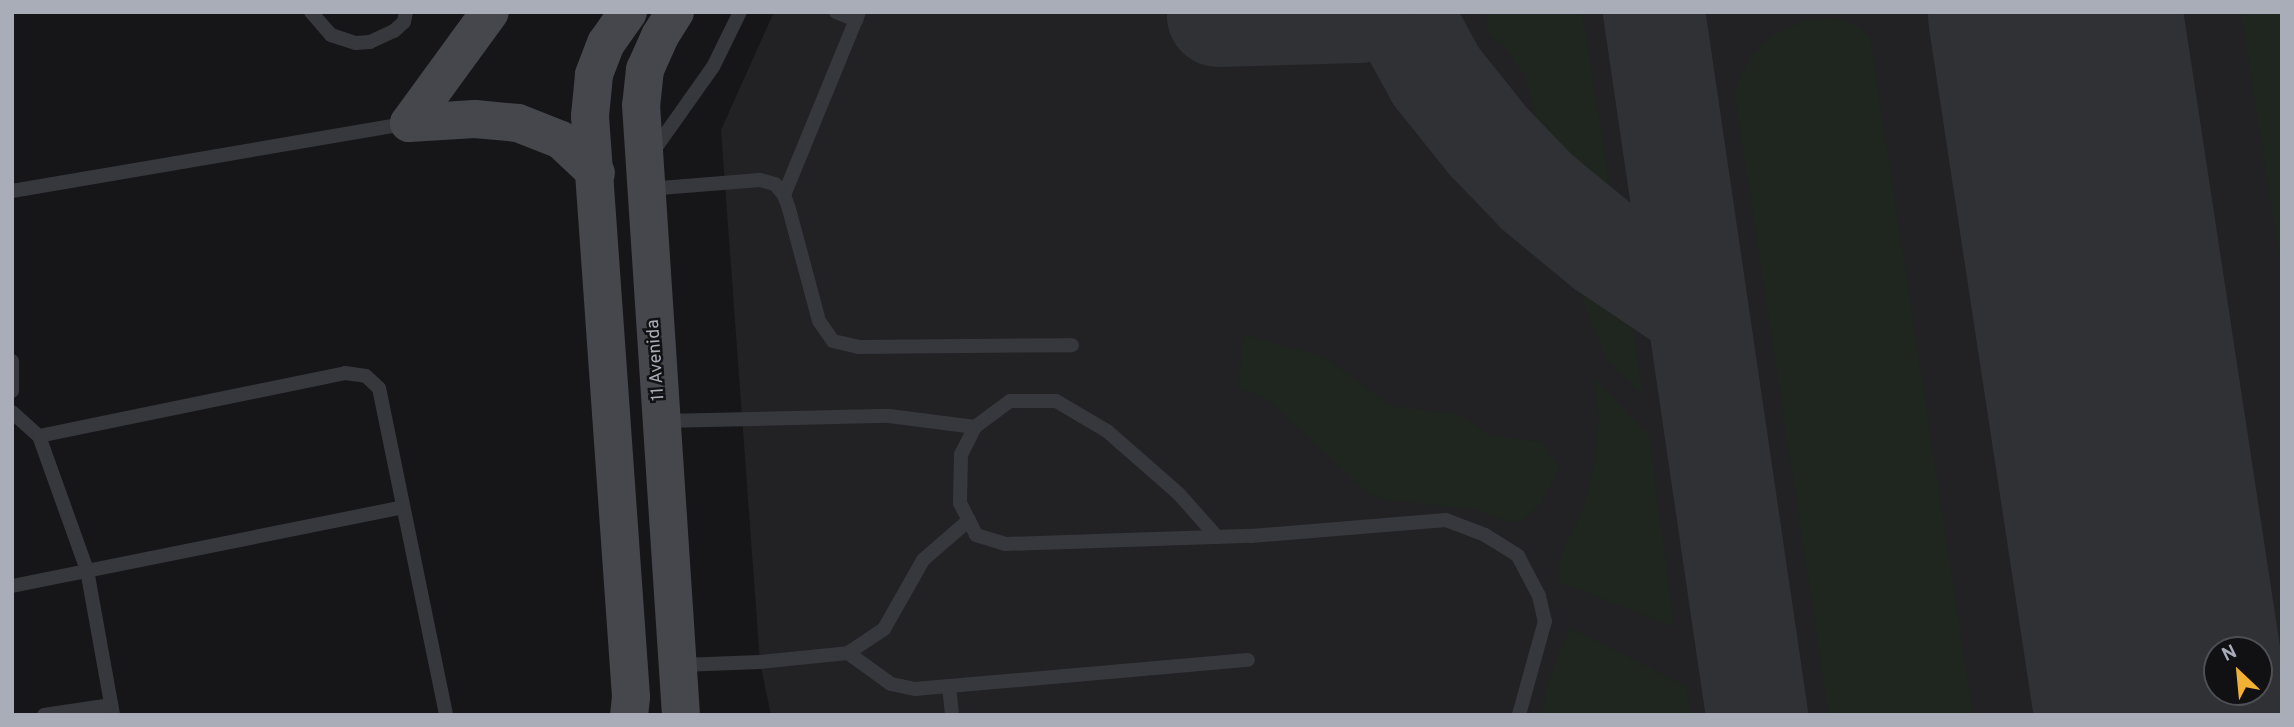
<!DOCTYPE html>
<style>
body{margin:0}
#map{position:relative;width:2294px;height:727px;overflow:hidden;background:#161618;font-family:Overpass,sans-serif}
div>[style]{position:absolute}
.built>*{inset:0;background:#222225}
.green>*{inset:0;background:#1e261f}
.taxiway>*{height:102px;margin:-51px;padding:0 51px;transform-origin:51px;border-radius:51px;background:#303135}
.runway>*{height:254px;margin:-127px;padding:0 127px;transform-origin:127px;border-radius:127px;background:#303135}
.service>*{height:14px;margin:-7px;padding:0 7px;transform-origin:7px;border-radius:7px;background:#37383d}
.secondary>*{height:38px;margin:-19px;padding:0 19px;transform-origin:19px;border-radius:19px;background:#45474d}
span{translate:-50% -50%;white-space:nowrap;text-align:center;line-height:1.15;-webkit-text-stroke:5px #111113;paint-order:stroke}
.street-label{font-size:18px;color:#a8adb8}
.frame{position:absolute;inset:0;border:14px solid #a8adb8;pointer-events:none}
.north{position:absolute;left:2203px;top:636px;width:70px;height:70px;box-sizing:border-box;background:#111113;border:2px solid #4d4f55;border-radius:50%;rotate:334deg;font-size:19px;font-weight:700;line-height:28px;text-align:center;color:#a8adb8}
.north::after{content:'';display:block;margin:auto;width:24px;height:32px;background:#f2b134;clip-path:polygon(50% 0,100% 100%,50% 72%,0 100%)}
</style>
<div id="map">
<div class="built">
<div style="clip-path:polygon(evenodd,774px 12px,2282px 12px,2282px 715px,771px 715px,760px 662px,721px 130px,774px 12px,2217px 650px,2259px 650px,2259px 692px,2217px 692px,2217px 650px)"></div>
</div>
<div class="green">
<div style="clip-path:polygon(1485px 12px,1582px 12px,1643px 395px,1606px 358px,1583px 301px,1557px 211px,1526px 76px,1501px 42px,1490px 37px)"></div>
<div style="clip-path:polygon(2241px 12px,2282px 12px,2282px 275px)"></div>
<div style="clip-path:polygon(1833px 18px,1856px 25px,1870px 38px,1973px 715px,1829px 715px,1735px 96px,1741px 74px,1752px 56px,1774px 34px,1802px 22px)"></div>
<div style="clip-path:polygon(1244px 335px,1324px 357px,1390px 406px,1457px 414px,1491px 436px,1542px 442px,1559px 467px,1541px 503px,1524px 519px,1511px 523px,1473px 509px,1384px 500px,1366px 491px,1268px 399px,1238px 388px)"></div>
<div style="clip-path:polygon(1594px 378px,1649px 435px,1674px 627px,1560px 582px,1559px 565px,1566px 542px,1577px 523px,1585px 501px,1595px 461px,1599px 419px)"></div>
<div style="clip-path:polygon(1570px 628px,1687px 687px,1691px 715px,1542px 715px,1548px 681px)"></div>
</div>
<div class="taxiway">
<div style="left:1401px;top:12px;width:73px;rotate:61.3deg"></div>
<div style="left:1436px;top:76px;width:83px;rotate:51.3deg"></div>
<div style="left:1488px;top:141px;width:71px;rotate:46.1deg"></div>
<div style="left:1537px;top:192px;width:88px;rotate:39.5deg"></div>
<div style="left:1605px;top:248px;width:99px;rotate:33.9deg"></div>
<div style="left:1687px;top:303px;width:16px;rotate:47deg"></div>
<div style="left:1654px;top:12px;width:711px;rotate:81.66deg"></div>
<div style="left:1218px;top:16px;width:140px;rotate:-1.6deg"></div>
</div>
<div class="runway">
<div style="left:2055px;top:12px;width:711px;rotate:81.35deg"></div>
</div>
<div class="service">
<div style="left:311px;top:12px;width:30px;rotate:49deg"></div>
<div style="left:331px;top:35px;width:26px;rotate:18deg"></div>
<div style="left:356px;top:43px;width:14px;rotate:-4deg"></div>
<div style="left:370px;top:42px;width:26px;rotate:-25deg"></div>
<div style="left:394px;top:31px;width:13px;rotate:-42deg"></div>
<div style="left:404px;top:22px;width:10px;rotate:-79deg"></div>
<div style="left:836px;top:12px;width:22px;rotate:22deg"></div>
<div style="left:652px;top:153px;width:105px;rotate:-54.7deg"></div>
<div style="left:713px;top:67px;width:61px;rotate:-63.9deg"></div>
<div style="left:648px;top:189px;width:112px;rotate:-4.6deg"></div>
<div style="left:760px;top:180px;width:16px;rotate:15deg"></div>
<div style="left:775px;top:184px;width:14px;rotate:51deg"></div>
<div style="left:784px;top:195px;width:15px;rotate:70deg"></div>
<div style="left:789px;top:209px;width:116px;rotate:75deg"></div>
<div style="left:819px;top:321px;width:24px;rotate:55deg"></div>
<div style="left:833px;top:341px;width:26px;rotate:13deg"></div>
<div style="left:858px;top:347px;width:214px;rotate:-0.5deg"></div>
<div style="left:12px;top:191px;width:402px;rotate:-9.7deg"></div>
<div style="left:784px;top:195px;width:198px;rotate:-67.7deg"></div>
<div style="left:12px;top:361px;width:30px;rotate:90deg"></div>
<div style="left:12px;top:412px;width:36px;rotate:42deg"></div>
<div style="left:39px;top:436px;width:142px;rotate:70.3deg"></div>
<div style="left:87px;top:570px;width:147px;rotate:79.8deg"></div>
<div style="left:663px;top:421px;width:226px;rotate:-1.3deg"></div>
<div style="left:889px;top:416px;width:87px;rotate:7.3deg"></div>
<div style="left:39px;top:436px;width:312px;rotate:-11.6deg"></div>
<div style="left:345px;top:373px;width:21px;rotate:8deg"></div>
<div style="left:366px;top:376px;width:18px;rotate:43deg"></div>
<div style="left:379px;top:388px;width:334px;rotate:78.4deg"></div>
<div style="left:1217px;top:537px;width:57px;rotate:-131.5deg"></div>
<div style="left:1179px;top:494px;width:96px;rotate:-138.8deg"></div>
<div style="left:1107px;top:431px;width:59px;rotate:-149.5deg"></div>
<div style="left:1056px;top:401px;width:46px;rotate:180deg"></div>
<div style="left:1010px;top:401px;width:44px;rotate:143.4deg"></div>
<div style="left:975px;top:427px;width:30px;rotate:117deg"></div>
<div style="left:961px;top:454px;width:49px;rotate:91.2deg"></div>
<div style="left:960px;top:503px;width:36px;rotate:63deg"></div>
<div style="left:976px;top:535px;width:30px;rotate:17deg"></div>
<div style="left:1005px;top:544px;width:246px;rotate:-1.9deg"></div>
<div style="left:1251px;top:536px;width:196px;rotate:-4.7deg"></div>
<div style="left:1446px;top:520px;width:42px;rotate:21deg"></div>
<div style="left:1485px;top:535px;width:39px;rotate:32deg"></div>
<div style="left:1518px;top:556px;width:45px;rotate:62.3deg"></div>
<div style="left:1539px;top:596px;width:26px;rotate:77deg"></div>
<div style="left:1545px;top:621px;width:98px;rotate:105.5deg"></div>
<div style="left:12px;top:586px;width:399px;rotate:-11.4deg"></div>
<div style="left:848px;top:653px;width:53px;rotate:35.8deg"></div>
<div style="left:891px;top:684px;width:25px;rotate:12deg"></div>
<div style="left:915px;top:689px;width:334px;rotate:-5deg"></div>
<div style="left:681px;top:665px;width:79px;rotate:-2.2deg"></div>
<div style="left:760px;top:662px;width:88px;rotate:-5.8deg"></div>
<div style="left:848px;top:653px;width:43px;rotate:-33.7deg"></div>
<div style="left:884px;top:629px;width:79px;rotate:-60.5deg"></div>
<div style="left:923px;top:560px;width:61px;rotate:-41deg"></div>
<div style="left:949px;top:686px;width:29px;rotate:84deg"></div>
<div style="left:44px;top:715px;width:68px;rotate:-8.5deg"></div>
</div>
<div class="secondary">
<div style="left:628px;top:12px;width:38px;rotate:125deg"></div>
<div style="left:606px;top:43px;width:34px;rotate:111deg"></div>
<div style="left:594px;top:75px;width:41px;rotate:95.6deg"></div>
<div style="left:590px;top:116px;width:582px;rotate:85.96deg"></div>
<div style="left:631px;top:697px;width:18px;rotate:96deg"></div>
<div style="left:675px;top:12px;width:28px;rotate:122deg"></div>
<div style="left:660px;top:36px;width:36px;rotate:114deg"></div>
<div style="left:645px;top:69px;width:36px;rotate:96deg"></div>
<div style="left:641px;top:105px;width:611px;rotate:86.25deg"></div>
<div style="left:409px;top:123px;width:66px;rotate:-3.5deg"></div>
<div style="left:475px;top:119px;width:43px;rotate:5.3deg"></div>
<div style="left:518px;top:123px;width:46px;rotate:21.6deg"></div>
<div style="left:561px;top:140px;width:48px;rotate:43.3deg"></div>
<div style="left:409px;top:123px;width:137px;rotate:-53.9deg"></div>
</div>
<div class="street-label">
<span style="left:657px;top:360px;rotate:-94deg">11 Avenida</span>
</div>
<div class="frame"></div>
<div class="north">N</div>
</div>
